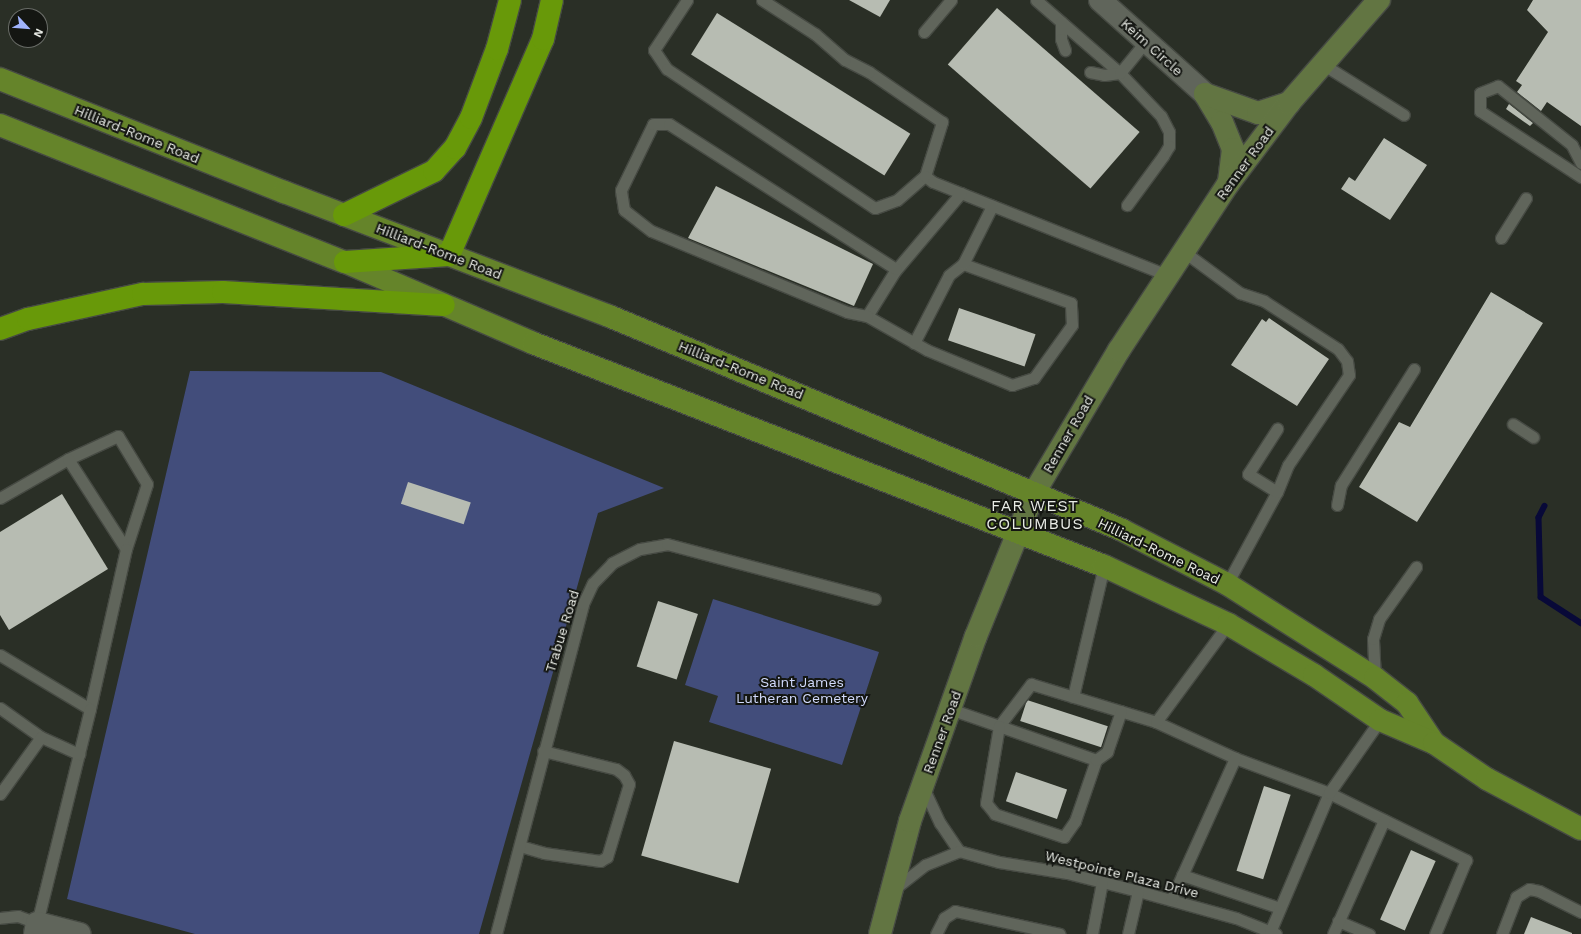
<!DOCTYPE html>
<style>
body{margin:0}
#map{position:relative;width:1581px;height:934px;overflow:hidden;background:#2a2f26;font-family:"Work Sans",sans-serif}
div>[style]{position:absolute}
.green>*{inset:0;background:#424d7b}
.stream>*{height:5.5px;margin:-2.75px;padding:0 2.75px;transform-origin:2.75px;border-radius:2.75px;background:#080938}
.building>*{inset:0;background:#b7bcb2;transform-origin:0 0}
.roads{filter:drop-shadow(1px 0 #464a43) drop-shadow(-1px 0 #464a43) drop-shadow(0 1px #464a43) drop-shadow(0 -1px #464a43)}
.lane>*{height:11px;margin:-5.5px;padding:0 5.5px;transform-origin:5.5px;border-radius:5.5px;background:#60655b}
.street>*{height:22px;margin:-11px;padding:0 11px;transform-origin:11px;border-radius:11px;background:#60655b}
.secondary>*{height:22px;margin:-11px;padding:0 11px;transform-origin:11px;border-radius:11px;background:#627542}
.primary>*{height:22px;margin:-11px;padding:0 11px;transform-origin:11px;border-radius:11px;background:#65842a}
.highway>*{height:22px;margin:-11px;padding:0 11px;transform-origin:11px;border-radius:11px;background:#689909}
span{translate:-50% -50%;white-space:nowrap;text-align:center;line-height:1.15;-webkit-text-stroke:4px #141612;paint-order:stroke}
.street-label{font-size:14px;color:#e9ece6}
.park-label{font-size:14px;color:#d2dbfd}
.quarter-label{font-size:16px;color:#e9ece6;letter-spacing:1px}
.north{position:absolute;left:8px;top:8px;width:40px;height:40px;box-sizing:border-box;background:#141612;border:1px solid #696c67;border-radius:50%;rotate:116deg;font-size:11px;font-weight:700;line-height:16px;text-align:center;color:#e9ece6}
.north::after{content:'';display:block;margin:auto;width:14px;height:18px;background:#a0b3fd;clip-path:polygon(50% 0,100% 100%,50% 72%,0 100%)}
</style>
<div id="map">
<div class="green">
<div style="clip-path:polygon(190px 371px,381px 372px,664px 488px,598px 513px,479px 934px,195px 934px,67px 899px)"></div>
<div style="clip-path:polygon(713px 599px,879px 652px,842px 765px,709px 722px,718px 696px,685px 685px)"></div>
</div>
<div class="stream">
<div style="left:1545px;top:506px;width:13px;rotate:117deg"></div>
<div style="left:1539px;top:518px;width:79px;rotate:88.5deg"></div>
<div style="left:1541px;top:597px;width:48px;rotate:33deg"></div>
</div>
<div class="building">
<div style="clip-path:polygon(849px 0,890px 0,880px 17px)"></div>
<div style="clip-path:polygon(1533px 0,1581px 0,1581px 126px,1547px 102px,1541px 111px,1517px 92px,1522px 85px,1516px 81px,1548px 32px,1527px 10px)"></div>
<div style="left:997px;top:8px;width:189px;height:75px;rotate:41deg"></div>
<div style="left:717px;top:13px;width:228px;height:49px;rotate:32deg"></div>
<div style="clip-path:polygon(1509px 104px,1533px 123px,1530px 126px,1506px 109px)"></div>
<div style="clip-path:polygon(1384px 138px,1427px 165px,1390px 220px,1341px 189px,1349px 177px,1355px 181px)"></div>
<div style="clip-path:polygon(716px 186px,873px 264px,854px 306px,688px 238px)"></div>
<div style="clip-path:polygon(1491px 292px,1543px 323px,1417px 522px,1359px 487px,1399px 422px,1410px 427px)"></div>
<div style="left:959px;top:308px;width:81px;height:34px;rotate:19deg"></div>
<div style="clip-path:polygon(1269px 318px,1329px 359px,1297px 406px,1231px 365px,1262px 319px,1266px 322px)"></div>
<div style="left:408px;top:482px;width:66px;height:23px;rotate:18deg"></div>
<div style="clip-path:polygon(62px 494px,108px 569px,9px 630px,0 615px,0 532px)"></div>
<div style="left:658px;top:601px;width:42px;height:69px;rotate:18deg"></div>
<div style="left:1027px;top:700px;width:85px;height:22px;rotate:18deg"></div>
<div style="left:674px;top:741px;width:101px;height:119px;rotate:16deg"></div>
<div style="left:1016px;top:772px;width:54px;height:31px;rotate:19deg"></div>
<div style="left:1264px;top:786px;width:28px;height:89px;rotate:18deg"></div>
<div style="left:1411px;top:850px;width:27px;height:76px;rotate:24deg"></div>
<div style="clip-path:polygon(1531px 917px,1572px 933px,1572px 934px,1524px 934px)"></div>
</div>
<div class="roads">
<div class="lane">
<div style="left:687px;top:0;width:60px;rotate:123.4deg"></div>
<div style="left:654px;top:50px;width:23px;rotate:56deg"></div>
<div style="left:667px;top:69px;width:250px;rotate:33.8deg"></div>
<div style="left:875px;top:208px;width:23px;rotate:-20deg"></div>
<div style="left:897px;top:200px;width:37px;rotate:-41deg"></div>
<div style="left:925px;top:176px;width:57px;rotate:-72.5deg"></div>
<div style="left:942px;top:122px;width:88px;rotate:-145.6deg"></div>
<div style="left:869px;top:72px;width:27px;rotate:-153deg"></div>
<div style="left:845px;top:60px;width:40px;rotate:-139deg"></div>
<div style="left:815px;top:34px;width:63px;rotate:-147.3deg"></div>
<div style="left:1036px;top:0;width:111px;rotate:41deg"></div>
<div style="left:1120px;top:73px;width:59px;rotate:46.4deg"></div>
<div style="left:1161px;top:116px;width:18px;rotate:63deg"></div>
<div style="left:1169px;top:132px;width:14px;rotate:90deg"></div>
<div style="left:1169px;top:146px;width:12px;rotate:121deg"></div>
<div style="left:1163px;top:156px;width:61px;rotate:126.3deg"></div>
<div style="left:1061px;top:22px;width:17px;rotate:90deg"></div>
<div style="left:1061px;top:39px;width:12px;rotate:70deg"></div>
<div style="left:924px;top:32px;width:42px;rotate:-49.8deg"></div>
<div style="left:1324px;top:65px;width:94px;rotate:32deg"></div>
<div style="left:1090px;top:72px;width:14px;rotate:12deg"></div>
<div style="left:1104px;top:75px;width:16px;rotate:-7deg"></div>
<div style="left:1120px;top:73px;width:41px;rotate:-50.9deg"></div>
<div style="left:1581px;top:163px;width:20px;rotate:-117deg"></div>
<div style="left:1572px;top:145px;width:95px;rotate:-141.4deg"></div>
<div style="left:1498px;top:86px;width:19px;rotate:159deg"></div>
<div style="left:1480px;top:93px;width:18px;rotate:90deg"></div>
<div style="left:1480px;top:111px;width:121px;rotate:33.2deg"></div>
<div style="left:925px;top:176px;width:10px;rotate:37deg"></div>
<div style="left:933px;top:182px;width:252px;rotate:21.7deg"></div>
<div style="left:961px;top:193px;width:102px;rotate:130.2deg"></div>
<div style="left:895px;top:271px;width:53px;rotate:121.9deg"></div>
<div style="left:867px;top:316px;width:69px;rotate:29.5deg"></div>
<div style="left:927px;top:350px;width:92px;rotate:22.4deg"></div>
<div style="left:1012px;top:385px;width:23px;rotate:-18deg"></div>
<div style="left:1034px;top:378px;width:65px;rotate:-54.4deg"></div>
<div style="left:1072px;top:325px;width:22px;rotate:-93deg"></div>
<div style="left:1071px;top:303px;width:115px;rotate:-160.1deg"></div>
<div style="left:1501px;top:238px;width:47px;rotate:-58deg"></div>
<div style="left:1183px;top:251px;width:71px;rotate:36.4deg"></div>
<div style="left:1240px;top:293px;width:25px;rotate:18deg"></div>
<div style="left:1264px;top:301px;width:88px;rotate:33deg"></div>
<div style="left:1338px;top:349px;width:15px;rotate:53deg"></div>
<div style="left:1347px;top:361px;width:14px;rotate:82deg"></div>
<div style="left:1349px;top:375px;width:109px;rotate:124.1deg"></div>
<div style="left:1288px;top:465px;width:29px;rotate:112deg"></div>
<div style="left:867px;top:316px;width:20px;rotate:-169deg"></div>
<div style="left:847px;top:312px;width:212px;rotate:-157.5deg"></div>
<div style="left:651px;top:231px;width:34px;rotate:-142deg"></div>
<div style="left:624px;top:210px;width:20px;rotate:-99deg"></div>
<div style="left:621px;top:190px;width:73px;rotate:-64.1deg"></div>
<div style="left:653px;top:124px;width:16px"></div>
<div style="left:669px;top:124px;width:269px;rotate:32.6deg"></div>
<div style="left:914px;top:343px;width:76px;rotate:-62.8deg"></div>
<div style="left:949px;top:275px;width:18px;rotate:-38deg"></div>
<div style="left:963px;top:264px;width:65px;rotate:-63.4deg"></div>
<div style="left:1513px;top:424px;width:24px;rotate:33deg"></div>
<div style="left:68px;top:459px;width:55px;rotate:-24.7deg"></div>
<div style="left:118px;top:436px;width:56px;rotate:58.9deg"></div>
<div style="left:147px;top:484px;width:68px;rotate:107.9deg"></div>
<div style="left:0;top:498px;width:78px;rotate:-29.8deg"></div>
<div style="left:68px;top:459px;width:107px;rotate:57.2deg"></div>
<div style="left:126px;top:549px;width:164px;rotate:102.7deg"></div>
<div style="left:1337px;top:505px;width:20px;rotate:-79deg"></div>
<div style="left:1341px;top:485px;width:137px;rotate:-57.8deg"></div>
<div style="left:1227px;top:584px;width:105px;rotate:-61.5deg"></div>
<div style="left:1277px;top:492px;width:34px;rotate:-148deg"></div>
<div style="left:1248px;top:474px;width:54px;rotate:-57.2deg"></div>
<div style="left:0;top:655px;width:105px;rotate:31deg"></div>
<div style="left:90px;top:709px;width:220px;rotate:103.9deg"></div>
<div style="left:37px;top:923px;width:20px;rotate:-160deg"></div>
<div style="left:18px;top:916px;width:18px;rotate:174deg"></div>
<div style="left:1375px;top:678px;width:39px;rotate:-93deg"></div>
<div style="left:1373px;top:639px;width:21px;rotate:-73deg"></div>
<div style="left:1379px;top:619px;width:64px;rotate:-54.6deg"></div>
<div style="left:1073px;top:697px;width:135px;rotate:-76.7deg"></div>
<div style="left:0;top:708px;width:50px;rotate:35.3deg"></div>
<div style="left:41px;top:737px;width:42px;rotate:24.1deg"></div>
<div style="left:950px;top:709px;width:52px;rotate:19.1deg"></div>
<div style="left:999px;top:726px;width:53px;rotate:-52.7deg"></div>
<div style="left:1031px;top:684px;width:131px;rotate:16.9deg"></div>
<div style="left:1156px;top:722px;width:87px;rotate:24.5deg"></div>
<div style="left:1235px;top:758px;width:100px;rotate:20.4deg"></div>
<div style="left:1329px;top:793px;width:153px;rotate:26.1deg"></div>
<div style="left:1466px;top:860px;width:80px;rotate:112.7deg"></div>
<div style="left:1156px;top:722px;width:122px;rotate:-53.7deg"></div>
<div style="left:999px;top:726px;width:103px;rotate:19.3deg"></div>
<div style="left:1096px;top:760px;width:65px;rotate:109deg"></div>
<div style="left:1075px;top:821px;width:19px;rotate:125deg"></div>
<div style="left:1064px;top:837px;width:73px;rotate:-161.6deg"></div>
<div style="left:995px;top:814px;width:14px;rotate:-129deg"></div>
<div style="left:986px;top:803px;width:78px;rotate:-80.4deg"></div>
<div style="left:1096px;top:760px;width:14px;rotate:-36deg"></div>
<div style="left:1107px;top:752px;width:43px;rotate:-71.1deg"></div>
<div style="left:923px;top:787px;width:40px;rotate:65deg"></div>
<div style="left:940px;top:823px;width:34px;rotate:56deg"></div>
<div style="left:0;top:794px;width:70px;rotate:-54.3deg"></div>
<div style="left:520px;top:846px;width:25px;rotate:16deg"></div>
<div style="left:544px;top:853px;width:57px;rotate:8.1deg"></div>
<div style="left:600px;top:861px;width:8px;rotate:-30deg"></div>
<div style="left:607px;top:857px;width:76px;rotate:-73.2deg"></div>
<div style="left:629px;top:784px;width:10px;rotate:-119deg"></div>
<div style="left:624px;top:775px;width:10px;rotate:-143deg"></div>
<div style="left:616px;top:769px;width:75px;rotate:-166.1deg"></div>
<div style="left:959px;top:851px;width:41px;rotate:15.4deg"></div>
<div style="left:999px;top:862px;width:69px;rotate:9.2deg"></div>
<div style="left:1067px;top:873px;width:73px;rotate:14.2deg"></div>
<div style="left:1138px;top:891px;width:102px;rotate:15.4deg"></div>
<div style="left:1236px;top:918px;width:43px;rotate:21.8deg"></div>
<div style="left:1182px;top:875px;width:103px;rotate:18.6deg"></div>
<div style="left:893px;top:890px;width:41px;rotate:-38deg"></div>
<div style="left:925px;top:865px;width:37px;rotate:-22deg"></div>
<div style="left:1171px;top:900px;width:156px;rotate:-65.7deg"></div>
<div style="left:1338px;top:921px;width:34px;rotate:23deg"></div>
<div style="left:1270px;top:932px;width:151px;rotate:-67deg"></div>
<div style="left:1329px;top:793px;width:89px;rotate:-55.1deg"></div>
<div style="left:496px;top:934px;width:341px;rotate:-75.2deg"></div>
<div style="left:583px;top:604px;width:23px;rotate:-65deg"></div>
<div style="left:593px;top:583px;width:28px;rotate:-46deg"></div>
<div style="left:612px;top:563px;width:31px;rotate:-27deg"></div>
<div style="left:640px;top:549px;width:27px;rotate:-10deg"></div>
<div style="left:667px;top:544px;width:215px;rotate:14.8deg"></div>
<div style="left:936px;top:934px;width:18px;rotate:-63deg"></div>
<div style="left:944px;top:918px;width:13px;rotate:-32deg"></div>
<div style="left:955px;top:911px;width:107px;rotate:12.4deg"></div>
<div style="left:1092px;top:934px;width:53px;rotate:-79.1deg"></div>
<div style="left:1128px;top:934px;width:44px;rotate:-76.9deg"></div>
<div style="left:1333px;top:934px;width:125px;rotate:-65.9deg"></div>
<div style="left:1502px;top:934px;width:40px;rotate:-69deg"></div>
<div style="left:1516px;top:897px;width:15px;rotate:-32deg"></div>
<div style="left:1529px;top:889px;width:10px;rotate:11deg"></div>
<div style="left:1539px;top:891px;width:47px;rotate:26.6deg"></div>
</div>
<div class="street">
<div style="left:1100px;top:0;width:141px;rotate:41.8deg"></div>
<div style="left:35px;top:934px;width:11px;rotate:-80deg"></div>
<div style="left:37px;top:923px;width:44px;rotate:14.3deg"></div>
</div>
<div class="secondary">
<div style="left:1205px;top:94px;width:33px;rotate:59deg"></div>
<div style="left:1222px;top:122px;width:29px;rotate:68deg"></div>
<div style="left:1233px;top:149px;width:32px;rotate:97deg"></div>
<div style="left:1205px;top:94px;width:56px;rotate:19.7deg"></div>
<div style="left:1258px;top:113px;width:33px;rotate:-18deg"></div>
<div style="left:880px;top:934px;width:117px;rotate:-75.1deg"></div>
<div style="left:910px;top:821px;width:196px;rotate:-70.4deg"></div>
<div style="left:976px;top:636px;width:154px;rotate:-67.9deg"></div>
<div style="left:1034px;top:493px;width:166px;rotate:-59.3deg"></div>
<div style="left:1119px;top:350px;width:199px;rotate:-56.7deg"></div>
<div style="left:1228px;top:184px;width:101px;rotate:-53deg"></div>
<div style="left:1289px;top:103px;width:137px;rotate:-48.9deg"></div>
</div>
<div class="primary">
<div style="left:0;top:79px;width:306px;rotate:21.7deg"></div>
<div style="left:284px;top:192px;width:348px;rotate:20.9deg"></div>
<div style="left:609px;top:316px;width:556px;rotate:22.64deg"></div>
<div style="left:1122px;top:530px;width:118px;rotate:27.2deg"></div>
<div style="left:1227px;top:584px;width:175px;rotate:32.4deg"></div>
<div style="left:1375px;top:678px;width:41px;rotate:38deg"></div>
<div style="left:1407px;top:703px;width:48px;rotate:56deg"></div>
<div style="left:0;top:125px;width:371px;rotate:21.7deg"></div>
<div style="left:345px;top:262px;width:205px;rotate:23.3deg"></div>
<div style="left:533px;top:343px;width:613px;rotate:21.33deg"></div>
<div style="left:1104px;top:566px;width:137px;rotate:25.1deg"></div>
<div style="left:1228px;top:624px;width:100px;rotate:30.7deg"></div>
<div style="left:1314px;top:675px;width:80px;rotate:34.3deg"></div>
<div style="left:1380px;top:720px;width:59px;rotate:23.1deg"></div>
<div style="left:1434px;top:743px;width:64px;rotate:34.2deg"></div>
<div style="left:1487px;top:779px;width:106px;rotate:28deg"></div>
</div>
<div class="highway">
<div style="left:344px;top:215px;width:100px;rotate:-26.1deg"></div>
<div style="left:434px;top:171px;width:31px;rotate:-48deg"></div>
<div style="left:455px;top:148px;width:34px;rotate:-62deg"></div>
<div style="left:471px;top:118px;width:74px;rotate:-69.4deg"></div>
<div style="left:497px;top:49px;width:51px;rotate:-75.1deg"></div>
<div style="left:345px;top:262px;width:104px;rotate:-3.9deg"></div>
<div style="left:449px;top:255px;width:236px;rotate:-66.5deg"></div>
<div style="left:543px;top:39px;width:40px;rotate:-77deg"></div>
<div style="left:0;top:329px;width:30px;rotate:-20deg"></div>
<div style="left:28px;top:319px;width:118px;rotate:-12.3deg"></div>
<div style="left:143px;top:294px;width:80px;rotate:-1.4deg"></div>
<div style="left:223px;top:292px;width:221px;rotate:3.4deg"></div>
</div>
</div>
<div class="street-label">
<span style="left:1152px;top:47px;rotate:42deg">Keim Circle</span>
<span style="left:137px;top:134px;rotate:22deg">Hilliard-Rome Road</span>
<span style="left:1245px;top:163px;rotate:-54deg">Renner Road</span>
<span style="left:439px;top:251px;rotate:21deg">Hilliard-Rome Road</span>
<span style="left:741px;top:370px;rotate:22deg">Hilliard-Rome Road</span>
<span style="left:1068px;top:434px;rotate:-60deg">Renner Road</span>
<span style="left:1159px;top:551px;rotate:26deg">Hilliard-Rome Road</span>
<span style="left:562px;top:631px;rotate:-73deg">Trabue Road</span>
<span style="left:942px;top:732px;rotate:-70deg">Renner Road</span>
<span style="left:1122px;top:874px;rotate:14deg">Westpointe Plaza Drive</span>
</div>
<div class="park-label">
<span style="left:802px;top:690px">Saint James<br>Lutheran Cemetery</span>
</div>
<div class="quarter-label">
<span style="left:1035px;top:515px">FAR WEST<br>COLUMBUS</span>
</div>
<div class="north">N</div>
</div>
